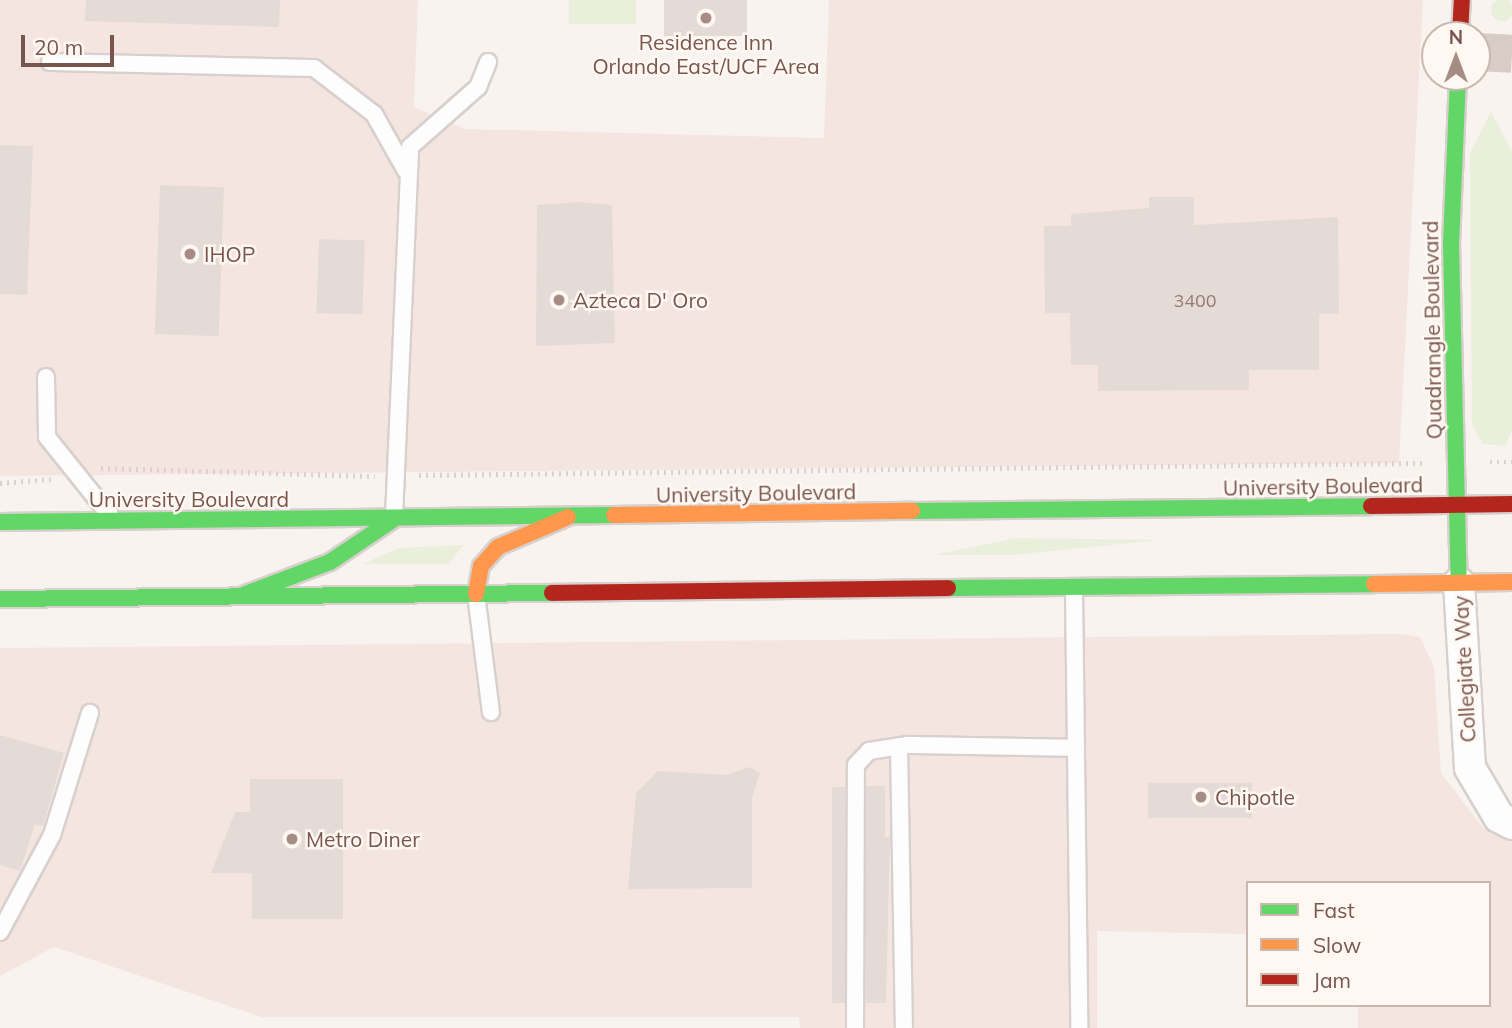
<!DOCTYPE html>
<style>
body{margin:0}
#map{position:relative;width:1512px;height:1028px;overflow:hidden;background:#f8f3ef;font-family:Mulish,sans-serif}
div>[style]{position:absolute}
.commercial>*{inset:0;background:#f5e5e1}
.green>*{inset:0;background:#e9efda;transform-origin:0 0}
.round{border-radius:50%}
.building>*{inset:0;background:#e5dbd6;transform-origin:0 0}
.secondary-tunnel>*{height:38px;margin-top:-19px;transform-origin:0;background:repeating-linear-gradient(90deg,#d8ccc7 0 38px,transparent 0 57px)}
.path>*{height:4.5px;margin-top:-2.25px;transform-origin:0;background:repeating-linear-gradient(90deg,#dad1d0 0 2px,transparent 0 7px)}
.roads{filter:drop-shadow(2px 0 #d8d0cd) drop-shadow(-2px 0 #d8d0cd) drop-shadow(0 2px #d8d0cd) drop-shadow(0 -2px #d8d0cd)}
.lane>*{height:16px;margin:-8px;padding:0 8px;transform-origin:8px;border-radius:8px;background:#fefdfd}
.street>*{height:30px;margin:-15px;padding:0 15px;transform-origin:15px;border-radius:15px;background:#fefdfd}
.fast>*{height:16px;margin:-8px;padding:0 8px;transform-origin:8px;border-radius:8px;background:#63d668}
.slow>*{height:16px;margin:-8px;padding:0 8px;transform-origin:8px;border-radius:8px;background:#ff974d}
.jam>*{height:16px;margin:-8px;padding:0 8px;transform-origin:8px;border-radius:8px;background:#b3261e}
.dots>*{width:19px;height:19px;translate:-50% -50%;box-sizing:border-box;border:4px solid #fff8f2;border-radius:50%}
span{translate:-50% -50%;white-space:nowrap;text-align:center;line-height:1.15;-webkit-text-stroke:5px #fff8f2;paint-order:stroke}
.number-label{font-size:18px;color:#957972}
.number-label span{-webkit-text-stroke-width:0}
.poi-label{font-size:21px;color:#78564e}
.left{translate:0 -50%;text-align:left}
.street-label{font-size:21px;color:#78564e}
.legend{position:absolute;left:1246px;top:881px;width:245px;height:126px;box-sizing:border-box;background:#fff8f2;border:2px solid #c9b7b0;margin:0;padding:9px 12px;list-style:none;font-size:21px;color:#78564e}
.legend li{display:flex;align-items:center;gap:14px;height:35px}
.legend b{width:35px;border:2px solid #c9b7b0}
.north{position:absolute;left:1421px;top:21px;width:70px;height:70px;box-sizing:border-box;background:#fff8f2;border:2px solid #c9b7b0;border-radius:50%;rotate:0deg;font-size:19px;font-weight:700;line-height:28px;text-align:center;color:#78564e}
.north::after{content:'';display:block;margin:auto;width:24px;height:32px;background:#a58d86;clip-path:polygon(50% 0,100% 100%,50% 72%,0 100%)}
.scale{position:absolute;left:21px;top:35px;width:93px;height:32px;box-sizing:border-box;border:4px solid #78564e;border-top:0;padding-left:9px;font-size:21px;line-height:24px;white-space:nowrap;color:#78564e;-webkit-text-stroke:5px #fff8f2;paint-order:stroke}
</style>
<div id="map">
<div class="commercial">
<div style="clip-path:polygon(0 0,418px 0,414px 107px,465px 129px,824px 138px,829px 0,1423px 0,1399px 463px,0 476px)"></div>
<div style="clip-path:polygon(1402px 634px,1420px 637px,1434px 667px,1441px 773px,1484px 829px,1512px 841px,1512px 1028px,1358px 1028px,1358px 1005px,1489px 1005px,1489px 883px,1248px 883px,1248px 934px,1097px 931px,1097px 1028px,800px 1028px,799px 1017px,262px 1017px,54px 947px,0 976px,0 648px)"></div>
</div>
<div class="green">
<div class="round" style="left:1491px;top:-1px;width:22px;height:22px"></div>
<div style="left:569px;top:0;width:67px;height:24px"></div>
<div style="clip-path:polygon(1491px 112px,1512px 152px,1512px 430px,1505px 446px,1483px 444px,1472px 425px,1470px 153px)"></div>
<div style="clip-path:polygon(1016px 538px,1159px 540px,1012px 555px,934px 555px)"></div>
<div style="clip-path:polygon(463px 545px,449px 564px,363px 564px,399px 548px)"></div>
</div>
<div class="building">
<div style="clip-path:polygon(86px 0,280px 0,279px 27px,85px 21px)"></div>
<div style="left:664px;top:0;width:83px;height:36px"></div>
<div style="clip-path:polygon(0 145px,33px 146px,27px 295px,0 294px)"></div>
<div style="left:160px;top:185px;width:64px;height:149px;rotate:2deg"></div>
<div style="clip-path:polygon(1149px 197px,1194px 197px,1194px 225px,1338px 217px,1339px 314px,1319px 314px,1319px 370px,1249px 370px,1249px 390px,1098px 391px,1098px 365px,1071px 365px,1070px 313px,1045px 313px,1044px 226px,1071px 226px,1071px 214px,1149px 208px)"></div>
<div style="clip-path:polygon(579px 202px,612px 205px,615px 343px,536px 346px,537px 205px)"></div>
<div style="left:319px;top:239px;width:46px;height:74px;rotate:2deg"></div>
<div style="clip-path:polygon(0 735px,64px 753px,43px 826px,35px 824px,20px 871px,0 865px)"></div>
<div style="clip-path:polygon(749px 767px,760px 773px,752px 798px,752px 888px,628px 889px,636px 793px,658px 771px,727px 775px)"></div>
<div style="clip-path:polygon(250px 779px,343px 779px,343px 919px,252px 919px,252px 873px,211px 873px,235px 812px,250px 812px)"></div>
<div style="left:1148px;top:783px;width:104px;height:35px"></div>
<div style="clip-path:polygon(866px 786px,885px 786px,885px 837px,890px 837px,886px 1003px,866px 1003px)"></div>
<div style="left:832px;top:787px;width:13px;height:216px"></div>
</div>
<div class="secondary-tunnel">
<div style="left:1477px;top:52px;width:35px;rotate:3deg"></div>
</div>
<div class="path">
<div style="left:1490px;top:462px;width:22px"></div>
<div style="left:101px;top:468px;width:274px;rotate:1.7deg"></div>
<div style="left:419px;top:475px;width:1003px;rotate:-0.69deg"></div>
<div style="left:0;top:483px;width:51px;rotate:-4.5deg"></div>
</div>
<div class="roads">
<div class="lane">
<div style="left:50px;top:62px;width:264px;rotate:1.3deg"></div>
<div style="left:314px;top:68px;width:76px;rotate:37.5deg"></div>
<div style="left:374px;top:114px;width:65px;rotate:60.7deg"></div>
<div style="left:46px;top:377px;width:60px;rotate:89deg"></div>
<div style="left:47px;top:437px;width:102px;rotate:51.3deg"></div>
<div style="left:394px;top:517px;width:370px;rotate:-87.5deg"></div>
<div style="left:410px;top:147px;width:91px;rotate:-41.4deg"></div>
<div style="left:478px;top:87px;width:27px;rotate:-68deg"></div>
<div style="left:1074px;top:588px;width:440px;rotate:89.3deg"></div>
<div style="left:476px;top:594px;width:119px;rotate:82.8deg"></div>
<div style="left:899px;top:746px;width:282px;rotate:89deg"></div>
<div style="left:0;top:932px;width:110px;rotate:-61.8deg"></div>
<div style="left:52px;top:835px;width:128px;rotate:-72.7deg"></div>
<div style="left:855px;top:1028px;width:263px;rotate:-89.8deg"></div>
<div style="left:856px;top:765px;width:19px;rotate:-47deg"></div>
<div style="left:869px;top:751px;width:38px;rotate:-9deg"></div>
<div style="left:907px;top:745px;width:169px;rotate:1deg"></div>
</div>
<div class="street">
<div style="left:1459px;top:583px;width:185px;rotate:86.6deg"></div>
<div style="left:1470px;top:768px;width:57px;rotate:59.4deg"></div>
<div style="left:1499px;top:817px;width:15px;rotate:28deg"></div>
</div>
<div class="fast">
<div style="left:1458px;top:77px;width:166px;rotate:92.4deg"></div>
<div style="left:1451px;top:243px;width:340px;rotate:88.7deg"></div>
<div style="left:912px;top:511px;width:459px;rotate:-0.6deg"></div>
<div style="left:0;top:522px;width:614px;rotate:-0.65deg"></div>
<div style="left:948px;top:588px;width:426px;rotate:-0.5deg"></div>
<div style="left:243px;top:595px;width:93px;rotate:-20.8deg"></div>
<div style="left:330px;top:562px;width:77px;rotate:-33.9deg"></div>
<div style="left:0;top:599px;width:552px;rotate:-0.62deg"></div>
</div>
<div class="slow">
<div style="left:614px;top:515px;width:298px;rotate:-0.8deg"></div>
<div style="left:1374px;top:584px;width:138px;rotate:-0.8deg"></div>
<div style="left:476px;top:594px;width:28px;rotate:-80deg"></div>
<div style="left:481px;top:566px;width:25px;rotate:-48deg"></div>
<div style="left:498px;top:547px;width:76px;rotate:-23.2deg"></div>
</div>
<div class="jam">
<div style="left:1460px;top:35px;width:35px;rotate:-87deg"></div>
<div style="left:1371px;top:506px;width:141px;rotate:-0.8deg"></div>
<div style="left:552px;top:593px;width:396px;rotate:-0.7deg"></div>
</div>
</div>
<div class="dots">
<div style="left:706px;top:18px;background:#a58d86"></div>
<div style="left:190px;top:254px;background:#a58d86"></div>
<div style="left:559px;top:300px;background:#a58d86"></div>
<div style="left:1201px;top:797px;background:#a58d86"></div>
<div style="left:292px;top:839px;background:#a58d86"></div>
</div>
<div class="number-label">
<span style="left:1195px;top:301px">3400</span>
</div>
<div class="poi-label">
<span style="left:706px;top:54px">Residence Inn<br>Orlando East/UCF Area</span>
<span class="left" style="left:204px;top:254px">IHOP</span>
<span class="left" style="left:573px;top:300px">Azteca D' Oro</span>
<span class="left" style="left:1215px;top:797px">Chipotle</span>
<span class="left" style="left:306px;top:839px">Metro Diner</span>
</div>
<div class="street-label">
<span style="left:1432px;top:330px;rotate:-91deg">Quadrangle Boulevard</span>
<span style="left:1323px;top:486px;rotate:-1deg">University Boulevard</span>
<span style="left:756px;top:493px;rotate:-1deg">University Boulevard</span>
<span style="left:189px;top:499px">University Boulevard</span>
<span style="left:1464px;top:669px;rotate:-93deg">Collegiate Way</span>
</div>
<ul class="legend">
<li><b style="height:9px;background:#63d668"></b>Fast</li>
<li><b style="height:9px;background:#ff974d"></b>Slow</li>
<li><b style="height:9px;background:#b3261e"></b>Jam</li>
</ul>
<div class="north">N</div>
<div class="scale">20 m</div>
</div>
